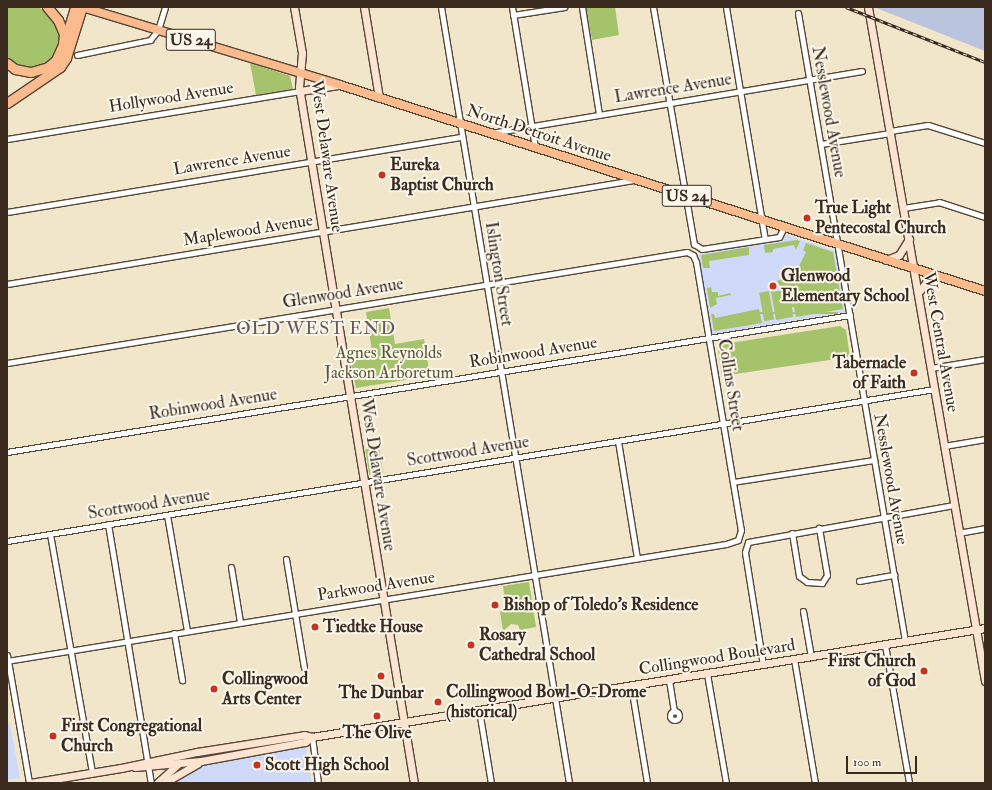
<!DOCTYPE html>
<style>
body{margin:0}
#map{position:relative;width:992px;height:790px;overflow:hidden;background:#f1e6ca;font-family:"IM FELL Double Pica",serif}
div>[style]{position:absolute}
.built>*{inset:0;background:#cfdafa}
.industrial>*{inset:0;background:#bac4de}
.green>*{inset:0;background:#a5c36b;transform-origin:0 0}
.roads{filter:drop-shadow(1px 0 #564638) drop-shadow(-1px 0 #564638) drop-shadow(0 1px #564638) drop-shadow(0 -1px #564638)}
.street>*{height:5px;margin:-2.5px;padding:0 2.5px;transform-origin:2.5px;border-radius:2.5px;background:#fff}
.street>.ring{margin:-2.5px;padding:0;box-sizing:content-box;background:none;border:5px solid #fff;border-radius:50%}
.secondary>*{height:7px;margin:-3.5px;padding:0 3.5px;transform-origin:3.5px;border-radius:3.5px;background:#fde4d1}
.primary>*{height:8px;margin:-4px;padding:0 4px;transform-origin:4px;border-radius:4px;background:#fbbb8d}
.highway>*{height:9px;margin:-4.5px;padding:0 4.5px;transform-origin:4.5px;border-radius:4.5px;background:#fbbb8d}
.rail>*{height:3px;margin-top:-1.5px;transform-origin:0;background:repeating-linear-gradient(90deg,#fbf7ec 0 4.5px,#3b2a1e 0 9px);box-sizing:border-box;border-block:1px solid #3b2a1e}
.dots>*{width:11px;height:11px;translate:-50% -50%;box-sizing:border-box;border:2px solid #fbf7ec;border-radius:50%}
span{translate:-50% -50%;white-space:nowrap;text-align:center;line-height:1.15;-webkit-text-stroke:4px #fbf7ec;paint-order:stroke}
.shield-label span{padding:1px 3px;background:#fbf7ec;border:1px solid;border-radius:3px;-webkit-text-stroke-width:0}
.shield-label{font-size:16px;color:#3b2a1e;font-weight:700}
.street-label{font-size:17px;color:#3b2a1e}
.poi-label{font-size:17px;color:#3b2a1e;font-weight:700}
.left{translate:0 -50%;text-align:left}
.right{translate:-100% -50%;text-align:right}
.park-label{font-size:17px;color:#5b5835}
.neighbourhood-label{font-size:18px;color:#69575e;letter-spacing:1px}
.frame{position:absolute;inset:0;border:8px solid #3b2a1e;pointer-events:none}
.scale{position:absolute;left:846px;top:756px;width:71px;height:18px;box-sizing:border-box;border:2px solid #3b2a1e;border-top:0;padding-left:5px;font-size:12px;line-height:14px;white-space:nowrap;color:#3b2a1e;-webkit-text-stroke:3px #fbf7ec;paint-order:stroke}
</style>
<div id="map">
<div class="built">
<div style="clip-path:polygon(787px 235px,836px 251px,845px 312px,712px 334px,697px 257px,702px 252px,781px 239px)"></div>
<div style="clip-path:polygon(7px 724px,10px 724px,20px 778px,7px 780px)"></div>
<div style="clip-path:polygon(306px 746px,312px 783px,171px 783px,214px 761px)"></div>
</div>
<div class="industrial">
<div style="clip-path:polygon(874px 7px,985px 7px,985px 51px)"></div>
</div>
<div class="green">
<div style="clip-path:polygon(7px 7px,38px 7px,51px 15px,60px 31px,58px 50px,47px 65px,21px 69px,7px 60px)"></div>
<div style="clip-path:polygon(586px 7px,615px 7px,619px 35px,592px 40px)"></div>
<div style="clip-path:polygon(250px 63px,290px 76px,293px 89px,256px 95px)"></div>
<div style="clip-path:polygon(797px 240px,800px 241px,796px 250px,794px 245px,773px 249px,773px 252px,765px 253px,764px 245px)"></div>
<div style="clip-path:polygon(806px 243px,833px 252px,843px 309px,796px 317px,794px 307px,792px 307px,793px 317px,776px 320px,771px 291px,783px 291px,777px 281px,790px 276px,793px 278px,806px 252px,803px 250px)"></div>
<div style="clip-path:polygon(749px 247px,749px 255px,709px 261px,710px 268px,703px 268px,701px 255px)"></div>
<div style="clip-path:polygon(711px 287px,712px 292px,718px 292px,718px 296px,730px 293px,731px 295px,716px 298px,717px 304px,710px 308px,707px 288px)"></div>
<div style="left:769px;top:291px;width:29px;height:10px;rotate:80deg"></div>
<div style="clip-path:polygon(389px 308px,395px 344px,424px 339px,430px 376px,356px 388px,349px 355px,372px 351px,366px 312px)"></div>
<div style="clip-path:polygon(759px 309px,762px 323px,714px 331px,711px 314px,714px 314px,715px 318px)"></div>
<div style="left:838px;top:312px;width:2px;height:91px;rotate:90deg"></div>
<div style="clip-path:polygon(840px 326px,846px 330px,850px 357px,722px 376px,718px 351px,723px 344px)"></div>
<div style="left:379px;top:447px;width:26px;height:14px;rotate:81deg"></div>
<div style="clip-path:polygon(529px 582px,536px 627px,520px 630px,518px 625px,511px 624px,503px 631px,500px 612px,506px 608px,503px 586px)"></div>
</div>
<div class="roads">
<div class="street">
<div style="left:441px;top:7px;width:786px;rotate:80.63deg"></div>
<div style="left:512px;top:7px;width:143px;rotate:80.7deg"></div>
<div style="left:582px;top:7px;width:108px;rotate:81deg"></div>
<div style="left:653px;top:7px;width:241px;rotate:80.2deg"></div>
<div style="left:694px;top:244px;width:9px;rotate:32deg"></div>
<div style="left:702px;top:249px;width:78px;rotate:-8.9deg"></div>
<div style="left:779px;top:237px;width:11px;rotate:-63deg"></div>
<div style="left:726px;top:7px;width:235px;rotate:80.5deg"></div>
<div style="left:798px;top:13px;width:637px;rotate:80.33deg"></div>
<div style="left:513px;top:15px;width:52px;rotate:-8.9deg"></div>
<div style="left:77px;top:55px;width:75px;rotate:-11.6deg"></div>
<div style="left:150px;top:40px;width:13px;rotate:-51deg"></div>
<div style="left:158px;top:30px;width:24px;rotate:-73deg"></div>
<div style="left:890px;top:131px;width:38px;rotate:-9deg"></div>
<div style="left:928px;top:125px;width:60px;rotate:17.5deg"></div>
<div style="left:491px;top:133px;width:376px;rotate:-9.5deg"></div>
<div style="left:7px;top:139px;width:297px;rotate:-9.3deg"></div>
<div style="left:821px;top:144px;width:70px;rotate:-9.1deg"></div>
<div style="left:903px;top:208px;width:36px;rotate:-9deg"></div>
<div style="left:939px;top:202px;width:48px;rotate:18.1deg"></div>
<div style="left:7px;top:212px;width:461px;rotate:-9.4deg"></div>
<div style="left:7px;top:284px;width:635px;rotate:-9.43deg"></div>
<div style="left:7px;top:363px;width:689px;rotate:-9.27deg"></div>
<div style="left:687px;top:252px;width:7px;rotate:27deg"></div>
<div style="left:693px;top:255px;width:8px;rotate:67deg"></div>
<div style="left:696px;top:262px;width:272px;rotate:80.5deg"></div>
<div style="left:741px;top:530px;width:10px;rotate:107deg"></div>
<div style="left:738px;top:540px;width:13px;rotate:162deg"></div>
<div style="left:726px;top:544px;width:728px;rotate:170.76deg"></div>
<div style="left:931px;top:368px;width:55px;rotate:-9.5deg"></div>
<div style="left:618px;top:441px;width:119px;rotate:80.8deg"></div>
<div style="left:944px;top:446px;width:42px;rotate:-9.7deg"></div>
<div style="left:7px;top:452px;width:854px;rotate:-9.23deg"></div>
<div style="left:733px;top:482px;width:143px;rotate:-8.9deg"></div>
<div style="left:167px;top:515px;width:118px;rotate:80.2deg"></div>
<div style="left:108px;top:524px;width:263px;rotate:80.6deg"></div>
<div style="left:792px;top:533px;width:44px;rotate:80.8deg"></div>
<div style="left:799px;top:576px;width:10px;rotate:37deg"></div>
<div style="left:807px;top:582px;width:15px;rotate:4deg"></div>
<div style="left:822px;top:583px;width:9px;rotate:-58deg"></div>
<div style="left:827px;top:575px;width:48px;rotate:-99.7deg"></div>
<div style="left:958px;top:533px;width:27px;rotate:-10deg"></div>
<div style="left:50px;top:534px;width:243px;rotate:80deg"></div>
<div style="left:7px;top:541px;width:939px;rotate:-9.31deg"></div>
<div style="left:286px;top:559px;width:110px;rotate:80.6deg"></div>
<div style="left:231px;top:567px;width:56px;rotate:80.7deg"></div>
<div style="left:859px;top:581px;width:36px;rotate:-10deg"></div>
<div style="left:803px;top:611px;width:47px;rotate:80.1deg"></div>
<div style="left:174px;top:633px;width:48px;rotate:80.3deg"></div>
<div style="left:885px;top:645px;width:140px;rotate:80.1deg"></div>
<div style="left:7px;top:655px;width:130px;rotate:80.2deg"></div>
<div style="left:794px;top:659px;width:126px;rotate:80.4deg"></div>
<div style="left:763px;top:665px;width:114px;rotate:-99.1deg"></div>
<div style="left:745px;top:552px;width:10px;rotate:-73deg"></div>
<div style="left:748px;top:542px;width:209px;rotate:-10.2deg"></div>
<div style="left:707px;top:674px;width:111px;rotate:80.1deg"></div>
<div style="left:669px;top:680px;width:32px;rotate:81deg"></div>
<div style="left:631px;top:686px;width:98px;rotate:80.6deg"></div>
<div style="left:479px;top:710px;width:74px;rotate:80.7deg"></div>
<div class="ring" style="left:670.5px;top:711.5px;width:4px;height:4px"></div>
<div style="left:312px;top:737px;width:46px;rotate:82.6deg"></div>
</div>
<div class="secondary">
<div style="left:294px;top:7px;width:47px;rotate:80.1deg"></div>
<div style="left:302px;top:53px;width:34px;rotate:95deg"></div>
<div style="left:299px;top:87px;width:705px;rotate:80.62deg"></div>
<div style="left:364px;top:7px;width:92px;rotate:80.6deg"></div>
<div style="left:868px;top:7px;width:684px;rotate:80.15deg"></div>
<div style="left:300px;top:91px;width:37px;rotate:-9deg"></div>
<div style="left:886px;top:260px;width:14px;rotate:-21deg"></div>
<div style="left:899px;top:255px;width:19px;rotate:-58deg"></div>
<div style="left:918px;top:293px;width:15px;rotate:-53deg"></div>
<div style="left:927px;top:281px;width:12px;rotate:-24deg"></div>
<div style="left:135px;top:767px;width:66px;rotate:-5.2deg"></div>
<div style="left:201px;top:761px;width:106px;rotate:-10.4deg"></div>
<div style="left:305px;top:742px;width:9px;rotate:-36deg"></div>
<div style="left:30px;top:783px;width:92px;rotate:-9.4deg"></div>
<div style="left:121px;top:768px;width:78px;rotate:-11.9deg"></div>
<div style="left:197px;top:752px;width:108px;rotate:-9deg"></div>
<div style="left:304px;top:735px;width:8px;rotate:14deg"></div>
<div style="left:312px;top:737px;width:682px;rotate:-9.2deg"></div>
<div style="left:157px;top:783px;width:28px;rotate:-42deg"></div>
<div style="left:164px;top:783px;width:39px;rotate:-30deg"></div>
</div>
<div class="primary">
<div style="left:82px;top:7px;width:270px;rotate:16.8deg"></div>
<div style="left:340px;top:85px;width:677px;rotate:17.71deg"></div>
</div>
<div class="highway">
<div style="left:65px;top:40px;width:34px;rotate:-73deg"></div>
<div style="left:7px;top:63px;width:10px;rotate:37deg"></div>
<div style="left:15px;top:69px;width:16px;rotate:11deg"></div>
<div style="left:31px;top:72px;width:18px;rotate:-16deg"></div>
<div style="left:48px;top:67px;width:11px;rotate:-41deg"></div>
<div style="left:56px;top:60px;width:17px;rotate:-66deg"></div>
<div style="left:63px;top:44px;width:10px;rotate:-84deg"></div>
<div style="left:64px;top:34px;width:15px;rotate:-113deg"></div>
<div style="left:58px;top:20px;width:17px;rotate:-130deg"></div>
<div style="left:7px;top:103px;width:64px;rotate:-34.2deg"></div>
<div style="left:60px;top:67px;width:11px;rotate:-56deg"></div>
<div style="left:66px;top:58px;width:53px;rotate:-72.6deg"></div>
</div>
</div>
<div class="rail">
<div style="left:846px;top:7px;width:149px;rotate:21.6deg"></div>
</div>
<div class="dots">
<div style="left:382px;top:175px;background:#c8321e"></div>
<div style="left:807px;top:218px;background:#c8321e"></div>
<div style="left:773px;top:286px;background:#c8321e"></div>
<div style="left:914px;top:373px;background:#c8321e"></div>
<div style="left:495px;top:605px;background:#c8321e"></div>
<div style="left:315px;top:627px;background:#c8321e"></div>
<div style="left:471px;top:645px;background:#c8321e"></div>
<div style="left:924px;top:671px;background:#c8321e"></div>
<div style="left:381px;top:676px;background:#c8321e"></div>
<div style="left:214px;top:689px;background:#c8321e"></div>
<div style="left:438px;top:702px;background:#c8321e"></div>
<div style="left:377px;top:716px;background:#c8321e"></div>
<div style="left:53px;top:736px;background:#c8321e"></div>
<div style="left:257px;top:765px;background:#c8321e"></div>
</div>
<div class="shield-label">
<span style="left:191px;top:40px">US 24</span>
<span style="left:687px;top:196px">US 24</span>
</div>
<div class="street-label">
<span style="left:673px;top:88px;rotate:-9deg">Lawrence Avenue</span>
<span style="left:171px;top:97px;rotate:-9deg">Hollywood Avenue</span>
<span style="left:829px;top:112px;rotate:80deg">Nesslewood Avenue</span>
<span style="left:539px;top:133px;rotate:18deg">North Detroit Avenue</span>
<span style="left:327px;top:156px;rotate:82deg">West Delaware Avenue</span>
<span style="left:232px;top:160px;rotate:-9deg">Lawrence Avenue</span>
<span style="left:248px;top:230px;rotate:-9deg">Maplewood Avenue</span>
<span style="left:499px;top:274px;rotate:81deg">Islington Street</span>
<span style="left:343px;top:293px;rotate:-9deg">Glenwood Avenue</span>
<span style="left:941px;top:342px;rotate:80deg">West Central Avenue</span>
<span style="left:533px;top:352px;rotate:-9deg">Robinwood Avenue</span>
<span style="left:731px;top:385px;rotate:81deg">Collins Street</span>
<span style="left:213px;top:404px;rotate:-9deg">Robinwood Avenue</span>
<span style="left:468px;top:451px;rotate:-9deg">Scottwood Avenue</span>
<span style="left:378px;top:475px;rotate:81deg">West Delaware Avenue</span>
<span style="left:891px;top:479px;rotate:80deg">Nesslewood Avenue</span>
<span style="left:149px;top:504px;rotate:-9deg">Scottwood Avenue</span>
<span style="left:376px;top:586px;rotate:-9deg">Parkwood Avenue</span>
<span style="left:717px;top:657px;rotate:-9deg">Collingwood Boulevard</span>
</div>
<div class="poi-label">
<span class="left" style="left:390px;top:175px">Eureka<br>Baptist Church</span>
<span class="left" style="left:815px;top:218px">True Light<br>Pentecostal Church</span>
<span class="left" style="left:781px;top:286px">Glenwood<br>Elementary School</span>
<span class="right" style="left:906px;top:373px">Tabernacle<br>of Faith</span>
<span class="left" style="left:503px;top:605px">Bishop of Toledo's Residence</span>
<span class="left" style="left:323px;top:627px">Tiedtke House</span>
<span class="left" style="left:479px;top:645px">Rosary<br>Cathedral School</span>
<span class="right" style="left:916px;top:671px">First Church<br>of God</span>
<span class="left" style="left:222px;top:689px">Collingwood<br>Arts Center</span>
<span class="left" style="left:446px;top:702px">Collingwood Bowl-O-Drome<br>(historical)</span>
<span style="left:381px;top:693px">The Dunbar</span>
<span class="left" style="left:61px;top:736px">First Congregational<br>Church</span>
<span style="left:377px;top:733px">The Olive</span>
<span class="left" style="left:265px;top:765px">Scott High School</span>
</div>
<div class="park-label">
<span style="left:389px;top:363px">Agnes Reynolds<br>Jackson Arboretum</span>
</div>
<div class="neighbourhood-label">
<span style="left:316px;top:329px">OLD WEST END</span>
</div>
<div class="frame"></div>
<div class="scale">100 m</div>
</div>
